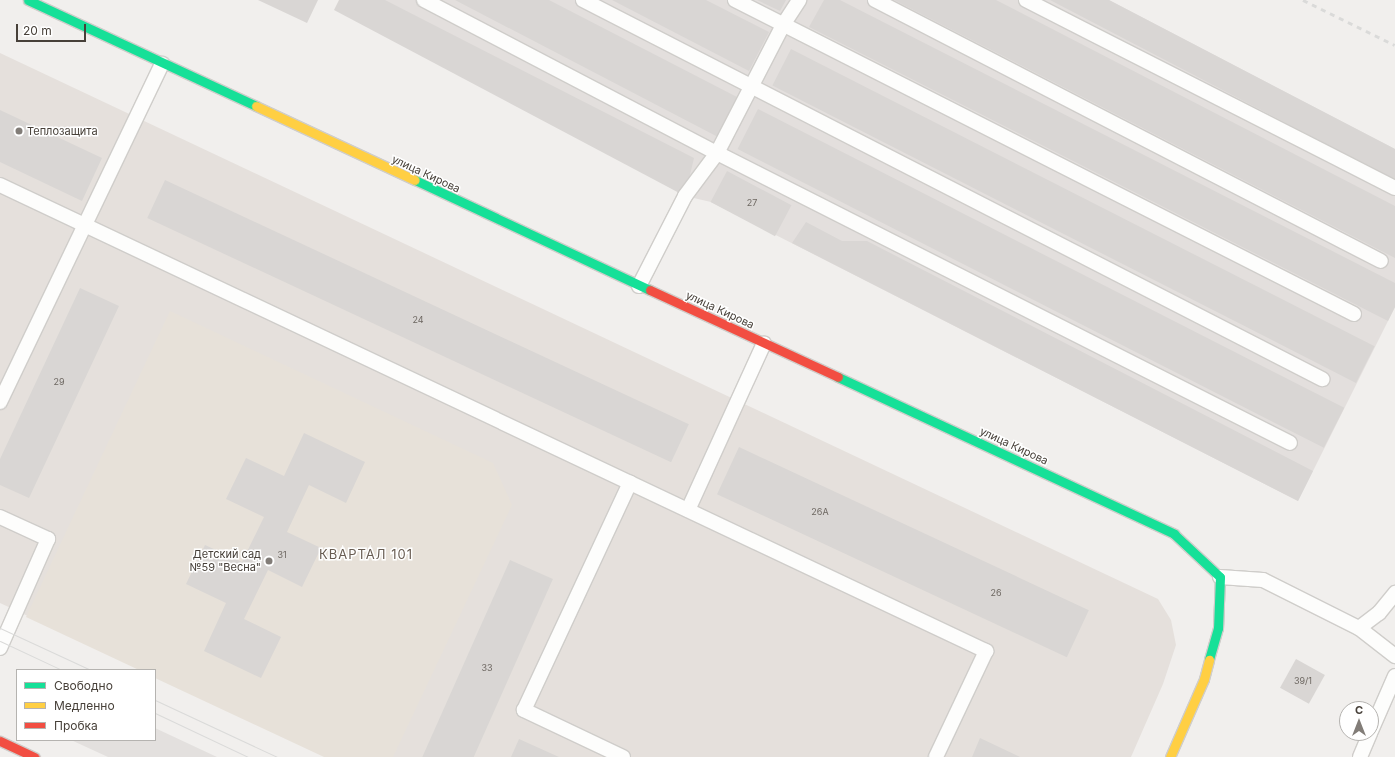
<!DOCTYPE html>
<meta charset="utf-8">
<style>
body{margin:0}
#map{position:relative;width:1395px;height:757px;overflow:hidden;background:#f1efed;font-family:Inter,sans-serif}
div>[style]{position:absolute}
.residential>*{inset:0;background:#e5e0dc}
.industrial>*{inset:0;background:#e3dfdd}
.education>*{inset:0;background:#e7e1d9}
.parking>*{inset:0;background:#e3e0de}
.building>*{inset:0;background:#d9d6d4;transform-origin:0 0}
.roads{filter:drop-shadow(1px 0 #cfcdca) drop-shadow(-1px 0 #cfcdca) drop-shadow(0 1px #cfcdca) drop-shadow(0 -1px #cfcdca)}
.lane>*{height:14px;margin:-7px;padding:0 7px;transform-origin:7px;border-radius:7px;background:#fdfdfc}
.fast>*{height:9px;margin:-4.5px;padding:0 4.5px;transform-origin:4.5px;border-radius:4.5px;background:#16e098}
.slow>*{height:9px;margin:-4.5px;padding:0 4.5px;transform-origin:4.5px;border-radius:4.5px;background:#ffcf43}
.jam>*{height:9px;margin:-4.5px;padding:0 4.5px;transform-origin:4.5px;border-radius:4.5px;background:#f24e42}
.tram>*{height:1px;margin:-0.5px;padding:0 0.5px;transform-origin:0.5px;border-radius:0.5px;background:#dadad9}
.rail>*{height:3px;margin-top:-1.5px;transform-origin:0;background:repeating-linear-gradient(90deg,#dadad9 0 5px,transparent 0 10px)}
.dots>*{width:11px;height:11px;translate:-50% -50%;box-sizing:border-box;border:2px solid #fff;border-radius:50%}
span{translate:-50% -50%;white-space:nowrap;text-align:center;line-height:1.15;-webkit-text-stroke:3px #fff;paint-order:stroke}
.number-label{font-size:9px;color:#6d6761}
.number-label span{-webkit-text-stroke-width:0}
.poi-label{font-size:11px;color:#474039}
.left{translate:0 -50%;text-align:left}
.right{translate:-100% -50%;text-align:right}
.street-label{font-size:11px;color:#474039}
.quarter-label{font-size:13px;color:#685c52;letter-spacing:1px}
.legend{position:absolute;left:16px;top:669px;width:140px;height:72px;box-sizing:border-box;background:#fff;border:1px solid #b5b3b0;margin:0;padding:5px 7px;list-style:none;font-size:12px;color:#474039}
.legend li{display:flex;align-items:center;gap:8px;height:20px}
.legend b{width:20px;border:1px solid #b5b3b0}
.north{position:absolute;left:1339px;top:701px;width:40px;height:40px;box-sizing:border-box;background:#fff;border:1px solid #b5b3b0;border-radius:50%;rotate:0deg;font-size:11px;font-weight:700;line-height:16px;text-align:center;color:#474039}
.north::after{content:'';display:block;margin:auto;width:14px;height:18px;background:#827d78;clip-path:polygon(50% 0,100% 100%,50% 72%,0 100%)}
.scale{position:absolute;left:16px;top:24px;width:70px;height:18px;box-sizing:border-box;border:2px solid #474039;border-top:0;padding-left:5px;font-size:12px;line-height:14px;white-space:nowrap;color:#474039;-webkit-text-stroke:3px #fff;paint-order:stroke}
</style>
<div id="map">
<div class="residential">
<div style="clip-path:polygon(0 53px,1158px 599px,1171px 620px,1176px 645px,1163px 684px,1131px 757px,330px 757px,155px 670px,144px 670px,0 603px)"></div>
</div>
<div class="industrial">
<div style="clip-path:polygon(339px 0,1109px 0,1395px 149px,1395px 307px,1298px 501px,711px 202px,685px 196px)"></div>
</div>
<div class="education">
<div style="clip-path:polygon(170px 311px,493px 463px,512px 505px,393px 757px,324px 757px,155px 678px,155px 670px,139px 670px,26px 617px)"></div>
</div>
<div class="parking">
<div style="clip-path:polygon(155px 728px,217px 757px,108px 757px,71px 740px,155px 740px)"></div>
</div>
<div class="building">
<div style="clip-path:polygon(258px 0,318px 0,307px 23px)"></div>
<div style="clip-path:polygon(339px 0,385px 0,694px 158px,685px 196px,334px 10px)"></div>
<div style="clip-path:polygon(455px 0,549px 0,737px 97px,718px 137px)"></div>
<div style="clip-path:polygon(612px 0,706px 0,769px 32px,749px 71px)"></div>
<div style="clip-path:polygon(757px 0,786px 0,780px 11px)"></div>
<div style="clip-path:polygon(824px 0,840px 0,1395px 283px,1395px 307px,1388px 321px,809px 27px)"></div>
<div style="clip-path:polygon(894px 0,996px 0,1395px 206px,1395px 258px)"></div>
<div style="clip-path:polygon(1050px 0,1109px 0,1395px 149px,1395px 180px)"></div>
<div style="left:791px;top:49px;width:655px;height:41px;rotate:27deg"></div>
<div style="left:758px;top:109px;width:658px;height:45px;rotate:27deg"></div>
<div style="clip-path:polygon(0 110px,102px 158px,82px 201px,0 162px)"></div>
<div style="left:727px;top:171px;width:73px;height:35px;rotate:28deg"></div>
<div style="left:165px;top:180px;width:578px;height:42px;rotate:25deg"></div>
<div style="clip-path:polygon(806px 222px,842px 241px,867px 241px,1313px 471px,1298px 501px,792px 243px)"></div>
<div style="clip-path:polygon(80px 288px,119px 306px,29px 498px,0 485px,0 459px)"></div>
<div style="clip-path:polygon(304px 433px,365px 462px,346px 503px,309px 485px,287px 532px,321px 548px,302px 587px,268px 570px,244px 619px,281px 637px,261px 678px,204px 651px,226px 603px,186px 584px,205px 545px,242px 562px,264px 517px,226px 499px,246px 458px,284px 476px)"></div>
<div style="left:739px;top:447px;width:386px;height:52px;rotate:25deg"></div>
<div style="left:510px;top:560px;width:47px;height:217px;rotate:24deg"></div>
<div style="left:1296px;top:659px;width:33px;height:33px;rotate:29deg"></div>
<div style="clip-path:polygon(980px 738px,1020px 757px,972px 757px)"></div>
<div style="clip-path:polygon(519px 739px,559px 757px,511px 757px)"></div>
</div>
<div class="roads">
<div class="lane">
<div style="left:424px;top:0;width:331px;rotate:27.6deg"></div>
<div style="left:717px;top:153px;width:642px;rotate:26.84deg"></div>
<div style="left:583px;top:0;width:831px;rotate:27.15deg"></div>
<div style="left:735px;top:0;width:694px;rotate:26.9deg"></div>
<div style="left:875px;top:0;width:569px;rotate:27.29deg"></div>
<div style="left:1026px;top:0;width:414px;rotate:27deg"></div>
<div style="left:0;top:185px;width:1091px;rotate:25.3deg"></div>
<div style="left:986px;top:651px;width:117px;rotate:115.3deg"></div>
<div style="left:639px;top:286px;width:101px;rotate:-62.9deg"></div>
<div style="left:685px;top:196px;width:54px;rotate:-53.3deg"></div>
<div style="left:717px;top:153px;width:144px;rotate:-62.7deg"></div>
<div style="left:783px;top:25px;width:30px;rotate:-57deg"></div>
<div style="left:0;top:402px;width:375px;rotate:-64.4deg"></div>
<div style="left:688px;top:510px;width:183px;rotate:-65.5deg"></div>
<div style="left:0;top:517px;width:53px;rotate:24.6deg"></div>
<div style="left:48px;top:539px;width:119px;rotate:113.8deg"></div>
<div style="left:1220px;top:577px;width:43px;rotate:4deg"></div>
<div style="left:1263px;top:580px;width:107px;rotate:26.6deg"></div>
<div style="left:1359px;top:628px;width:46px;rotate:37.9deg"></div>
<div style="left:1359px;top:628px;width:25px;rotate:-37deg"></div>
<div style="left:1379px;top:613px;width:26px;rotate:-51deg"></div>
<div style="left:1371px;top:731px;width:60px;rotate:-66.4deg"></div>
<div style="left:623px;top:757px;width:110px;rotate:-154.6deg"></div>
<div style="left:524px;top:710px;width:251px;rotate:-65deg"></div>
<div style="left:1360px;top:757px;width:26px;rotate:-67deg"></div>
</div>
<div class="fast">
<div style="left:28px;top:0;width:251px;rotate:24.9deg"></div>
<div style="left:415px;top:180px;width:259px;rotate:25.1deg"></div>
<div style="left:838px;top:377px;width:371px;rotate:25deg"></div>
<div style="left:1174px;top:534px;width:63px;rotate:43.1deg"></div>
<div style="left:1220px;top:577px;width:51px;rotate:92.2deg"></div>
<div style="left:1218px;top:628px;width:33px;rotate:106deg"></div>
</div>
<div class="slow">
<div style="left:256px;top:106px;width:175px;rotate:25deg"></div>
<div style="left:1170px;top:757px;width:85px;rotate:-66.4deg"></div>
<div style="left:1204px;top:679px;width:20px;rotate:-75deg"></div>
</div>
<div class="jam">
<div style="left:650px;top:290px;width:207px;rotate:24.8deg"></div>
<div style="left:0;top:741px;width:38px;rotate:25deg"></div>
</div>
</div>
<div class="tram">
<div style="left:0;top:628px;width:100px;rotate:24.8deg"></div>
<div style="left:0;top:641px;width:68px;rotate:25.1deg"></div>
<div style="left:155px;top:700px;width:135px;rotate:25deg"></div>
<div style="left:155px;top:713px;width:103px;rotate:25.3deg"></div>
</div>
<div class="rail">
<div style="left:1303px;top:0;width:102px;rotate:26.1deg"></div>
</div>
<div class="dots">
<div style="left:19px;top:131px;background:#827d78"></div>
<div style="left:269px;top:561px;background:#827d78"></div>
</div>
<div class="number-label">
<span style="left:752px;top:203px">27</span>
<span style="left:418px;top:320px">24</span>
<span style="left:59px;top:382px">29</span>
<span style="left:820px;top:512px">26А</span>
<span style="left:282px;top:555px">31</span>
<span style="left:996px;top:593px">26</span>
<span style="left:487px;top:668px">33</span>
<span style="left:1303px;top:681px">39/1</span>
</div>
<div class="poi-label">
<span class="left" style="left:27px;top:131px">Теплозащита</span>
<span class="right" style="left:261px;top:561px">Детский сад<br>№59 "Весна"</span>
</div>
<div class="street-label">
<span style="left:426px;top:174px;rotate:25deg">улица Кирова</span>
<span style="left:720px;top:310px;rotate:25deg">улица Кирова</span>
<span style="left:1014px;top:446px;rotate:25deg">улица Кирова</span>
</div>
<div class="quarter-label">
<span style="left:366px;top:554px">КВАРТАЛ 101</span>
</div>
<ul class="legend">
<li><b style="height:5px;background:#16e098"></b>Свободно</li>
<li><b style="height:5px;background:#ffcf43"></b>Медленно</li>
<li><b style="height:5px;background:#f24e42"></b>Пробка</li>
</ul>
<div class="north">С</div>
<div class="scale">20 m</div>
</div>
